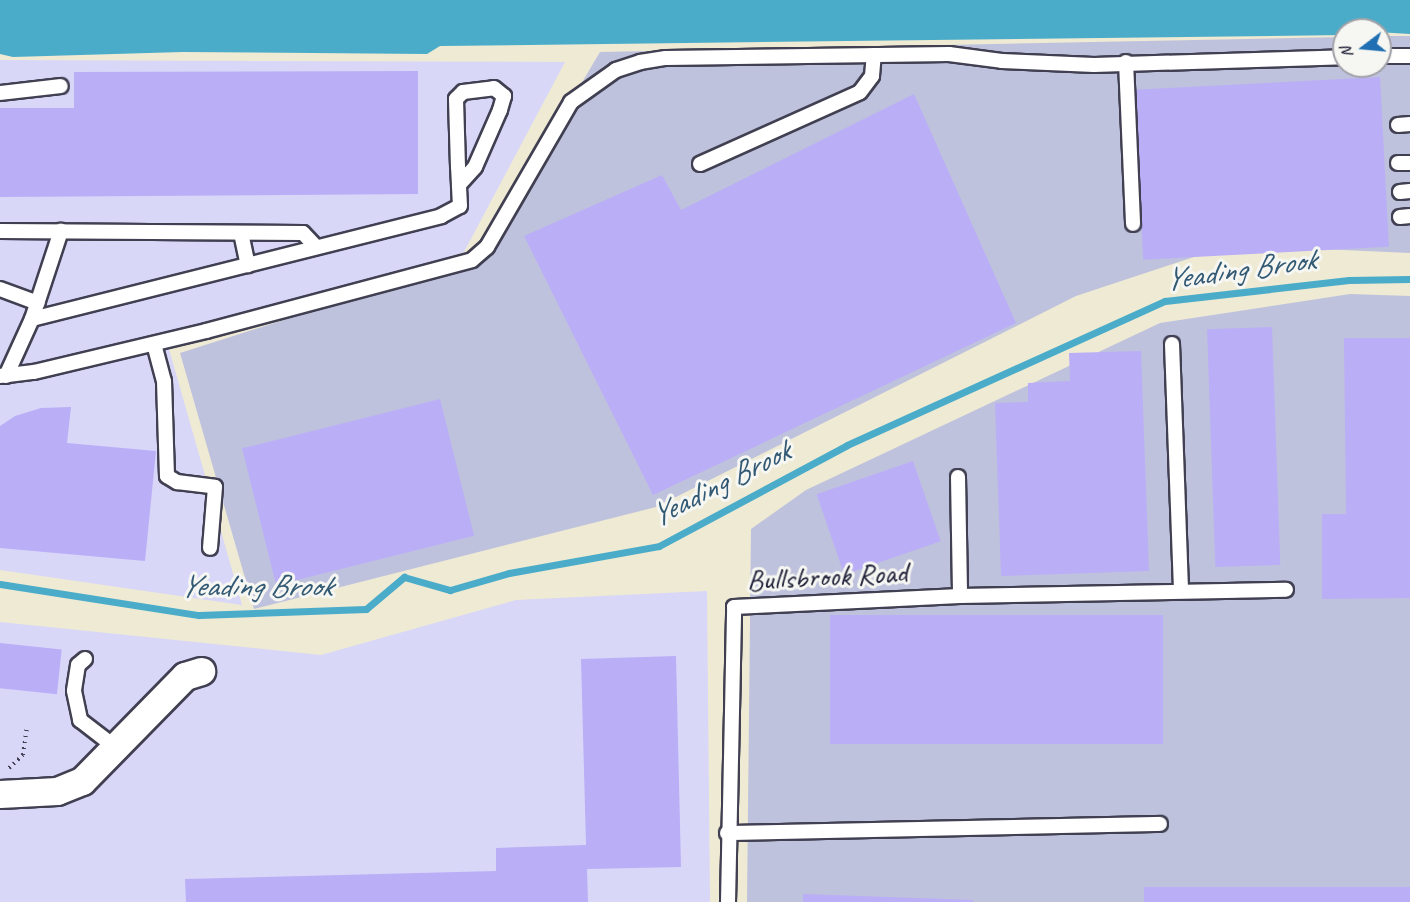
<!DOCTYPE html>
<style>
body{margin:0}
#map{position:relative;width:1410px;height:902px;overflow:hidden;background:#efead4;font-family:Caveat,sans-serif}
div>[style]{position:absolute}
.built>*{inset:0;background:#d8d7f8}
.industrial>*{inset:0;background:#bfc2dd}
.water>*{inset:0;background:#4aacc9}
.stream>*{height:7px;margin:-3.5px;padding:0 3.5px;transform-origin:3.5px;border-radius:3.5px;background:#4aacc9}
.building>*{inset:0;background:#baaef7;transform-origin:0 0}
.path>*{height:4px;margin-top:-2px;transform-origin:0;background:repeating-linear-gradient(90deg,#414052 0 1.5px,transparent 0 6px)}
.roads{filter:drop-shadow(2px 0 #414052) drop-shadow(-2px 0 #414052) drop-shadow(0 2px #414052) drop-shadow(0 -2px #414052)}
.lane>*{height:14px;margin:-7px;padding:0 7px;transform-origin:7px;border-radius:7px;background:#fff}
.street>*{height:27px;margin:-13.5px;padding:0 13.5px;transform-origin:13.5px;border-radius:13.5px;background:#fff}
span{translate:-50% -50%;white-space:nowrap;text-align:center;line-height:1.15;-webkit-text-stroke:6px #f6f6f2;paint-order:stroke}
.street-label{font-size:30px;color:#22223b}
.water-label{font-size:32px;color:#325974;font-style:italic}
.north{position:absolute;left:1332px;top:18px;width:60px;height:60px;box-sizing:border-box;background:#f6f6f2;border:2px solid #a1a1a9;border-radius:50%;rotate:254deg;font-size:16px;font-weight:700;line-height:24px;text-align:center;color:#22223b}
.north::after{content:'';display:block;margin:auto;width:21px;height:27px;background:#1f6fb2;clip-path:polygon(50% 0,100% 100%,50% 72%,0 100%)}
</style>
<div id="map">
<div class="built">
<div style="clip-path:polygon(0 60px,565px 62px,464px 252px,169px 349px,242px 605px,0 570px)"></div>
<div style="clip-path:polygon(707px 591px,710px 902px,0 902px,0 622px,321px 655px,516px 600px)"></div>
</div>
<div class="industrial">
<div style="clip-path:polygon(1380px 36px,1410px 36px,1410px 253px,1230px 245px,1076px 296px,656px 507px,254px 609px,180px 353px,478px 258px,600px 52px,1344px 37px,1344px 66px,1380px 66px)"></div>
<div style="clip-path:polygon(1350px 294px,1410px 296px,1410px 902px,747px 902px,751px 529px,806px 490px,1160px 323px)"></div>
</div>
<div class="water">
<div style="clip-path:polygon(0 0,1410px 0,1410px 34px,1344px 30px,1344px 35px,440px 46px,427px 54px,182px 52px,13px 57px,0 54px)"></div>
</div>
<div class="stream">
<div style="left:0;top:584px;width:201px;rotate:8.9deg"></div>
<div style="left:199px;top:615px;width:167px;rotate:-2.1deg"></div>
<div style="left:366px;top:609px;width:50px;rotate:-40.1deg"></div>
<div style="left:404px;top:577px;width:48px;rotate:15.8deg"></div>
<div style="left:450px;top:590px;width:61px;rotate:-16.1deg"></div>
<div style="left:509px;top:573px;width:152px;rotate:-10.2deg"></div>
<div style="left:659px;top:546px;width:213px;rotate:-28.2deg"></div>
<div style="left:847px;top:445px;width:349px;rotate:-24.4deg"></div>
<div style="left:1165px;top:301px;width:185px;rotate:-6.5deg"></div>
<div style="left:1349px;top:280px;width:61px;rotate:-0.9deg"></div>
</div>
<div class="building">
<div style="clip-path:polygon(418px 71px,418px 194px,0 197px,0 108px,74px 108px,74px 72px)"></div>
<div style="left:1380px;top:77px;width:170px;height:246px;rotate:87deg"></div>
<div style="clip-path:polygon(914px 94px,1016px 323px,653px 495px,524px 236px,662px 175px,681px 210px)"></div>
<div style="left:1272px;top:327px;width:238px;height:65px;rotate:88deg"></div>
<div style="clip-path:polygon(1344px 338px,1410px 338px,1410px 598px,1322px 599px,1322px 514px,1346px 514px)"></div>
<div style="clip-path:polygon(1141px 351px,1149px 571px,1001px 576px,995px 403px,1028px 402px,1028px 383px,1070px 381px,1069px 353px)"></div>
<div style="left:440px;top:399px;width:141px;height:204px;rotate:76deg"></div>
<div style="clip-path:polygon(71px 407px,67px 443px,156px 451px,145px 561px,0 548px,0 426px,15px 416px,41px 408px)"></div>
<div style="left:913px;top:461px;width:85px;height:102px;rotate:71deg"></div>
<div style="left:1163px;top:615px;width:129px;height:333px;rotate:90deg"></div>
<div style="left:0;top:643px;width:62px;height:45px;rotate:6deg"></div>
<div style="clip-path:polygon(676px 656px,681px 867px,587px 869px,588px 902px,186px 902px,185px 879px,496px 871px,496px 848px,586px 845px,581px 659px)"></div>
<div style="left:1410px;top:887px;width:15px;height:266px;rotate:90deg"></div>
<div style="clip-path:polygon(803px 894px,973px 900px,973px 902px,803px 902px)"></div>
</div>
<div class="path">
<div style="left:9px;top:768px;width:19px;rotate:-43deg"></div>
<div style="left:23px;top:755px;width:27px;rotate:-82deg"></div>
</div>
<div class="roads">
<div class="lane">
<div style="left:1380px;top:56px;width:30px"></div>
<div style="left:1126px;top:62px;width:162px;rotate:87.5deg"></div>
<div style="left:0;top:93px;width:61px;rotate:-6.5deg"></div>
<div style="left:1398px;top:125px;width:12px;rotate:-5deg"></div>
<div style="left:1398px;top:163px;width:12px"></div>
<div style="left:700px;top:164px;width:175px;rotate:-24.2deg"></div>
<div style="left:860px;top:92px;width:20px;rotate:-53deg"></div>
<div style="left:872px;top:76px;width:21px;rotate:-85deg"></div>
<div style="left:1400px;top:192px;width:10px;rotate:-6deg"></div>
<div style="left:1400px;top:217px;width:10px;rotate:-6deg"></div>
<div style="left:0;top:231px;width:303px;rotate:0.4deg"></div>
<div style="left:303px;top:233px;width:19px;rotate:47deg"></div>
<div style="left:241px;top:233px;width:33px;rotate:78deg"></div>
<div style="left:0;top:289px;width:40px;rotate:20.2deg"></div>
<div style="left:32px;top:319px;width:422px;rotate:-14.1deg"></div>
<div style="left:441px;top:216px;width:21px;rotate:-28deg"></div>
<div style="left:460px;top:206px;width:21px;rotate:-93deg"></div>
<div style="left:459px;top:185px;width:18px;rotate:-93deg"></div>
<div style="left:458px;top:167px;width:68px;rotate:-91.7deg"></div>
<div style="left:456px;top:99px;width:10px;rotate:-45deg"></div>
<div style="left:463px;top:92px;width:31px;rotate:-7deg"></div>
<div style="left:494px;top:88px;width:13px;rotate:39deg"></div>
<div style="left:504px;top:96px;width:15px;rotate:106deg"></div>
<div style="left:500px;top:110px;width:62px;rotate:113.7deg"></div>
<div style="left:475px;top:167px;width:24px;rotate:132deg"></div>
<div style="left:154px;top:344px;width:38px;rotate:75deg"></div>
<div style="left:164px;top:381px;width:95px;rotate:88.2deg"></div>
<div style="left:167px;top:476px;width:12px;rotate:31deg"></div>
<div style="left:177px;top:482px;width:38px;rotate:7deg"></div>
<div style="left:215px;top:487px;width:61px;rotate:94.7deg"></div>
<div style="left:1172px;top:344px;width:246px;rotate:87.9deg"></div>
<div style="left:0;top:376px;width:34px;rotate:-7deg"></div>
<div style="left:34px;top:372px;width:177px;rotate:-13.4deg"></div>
<div style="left:206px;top:331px;width:275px;rotate:-14.9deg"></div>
<div style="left:472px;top:260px;width:20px;rotate:-41deg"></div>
<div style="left:487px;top:247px;width:168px;rotate:-59.9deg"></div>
<div style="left:571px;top:102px;width:55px;rotate:-35.4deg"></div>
<div style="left:616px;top:70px;width:25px;rotate:-18deg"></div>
<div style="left:640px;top:62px;width:26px;rotate:-9deg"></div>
<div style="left:666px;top:58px;width:283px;rotate:-0.8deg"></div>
<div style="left:949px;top:54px;width:53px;rotate:7.5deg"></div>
<div style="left:1002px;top:61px;width:92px;rotate:2.5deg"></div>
<div style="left:1094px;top:65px;width:250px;rotate:-1.8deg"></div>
<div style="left:6px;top:376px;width:63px;rotate:-65.5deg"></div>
<div style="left:32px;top:319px;width:93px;rotate:-71.8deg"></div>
<div style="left:958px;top:477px;width:119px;rotate:89deg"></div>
<div style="left:85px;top:659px;width:9px;rotate:139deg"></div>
<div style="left:78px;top:665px;width:26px;rotate:99deg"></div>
<div style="left:74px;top:691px;width:30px;rotate:78deg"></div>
<div style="left:80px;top:720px;width:44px;rotate:37.6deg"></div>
<div style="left:727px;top:833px;width:433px;rotate:-1.2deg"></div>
<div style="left:728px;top:902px;width:295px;rotate:-88.8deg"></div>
<div style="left:734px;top:607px;width:226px;rotate:-2.8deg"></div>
<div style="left:960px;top:596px;width:326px;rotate:-1.1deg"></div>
</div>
<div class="street">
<div style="left:0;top:794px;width:57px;rotate:-3deg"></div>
<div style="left:57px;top:791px;width:27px;rotate:-22deg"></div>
<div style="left:82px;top:781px;width:147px;rotate:-45.6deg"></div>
<div style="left:185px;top:676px;width:17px;rotate:-17deg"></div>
</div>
</div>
<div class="street-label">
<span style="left:827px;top:576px;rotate:-3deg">Bullsbrook Road</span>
</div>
<div class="water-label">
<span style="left:1240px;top:270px;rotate:-8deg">Yeading Brook</span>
<span style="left:720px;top:484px;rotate:-27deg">Yeading Brook</span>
<span style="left:256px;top:586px">Yeading Brook</span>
</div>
<div class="north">N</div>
</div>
